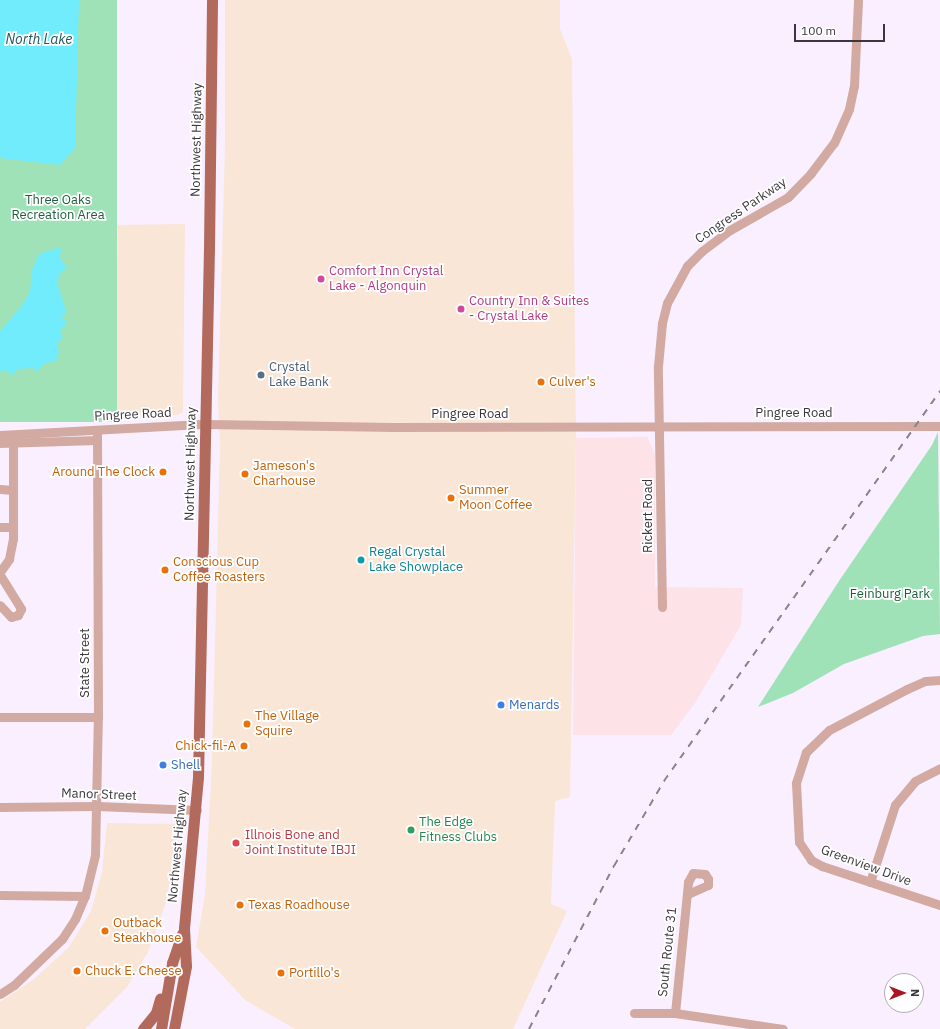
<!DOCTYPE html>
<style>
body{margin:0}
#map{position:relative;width:940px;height:1029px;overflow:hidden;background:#faefff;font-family:"IBM Plex Sans",sans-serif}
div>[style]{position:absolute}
.commercial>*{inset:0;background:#f9e6d6}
.industrial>*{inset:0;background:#fde2e7}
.green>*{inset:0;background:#9fe2b8;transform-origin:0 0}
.water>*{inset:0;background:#70ecfc}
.minor>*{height:9px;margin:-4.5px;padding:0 4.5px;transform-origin:4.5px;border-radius:4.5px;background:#d3aaa2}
.major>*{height:11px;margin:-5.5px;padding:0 5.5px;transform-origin:5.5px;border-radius:5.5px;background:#b26a5d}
.rail>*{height:2px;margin-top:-1px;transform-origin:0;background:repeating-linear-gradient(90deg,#89838d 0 7px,transparent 0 14px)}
.dots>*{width:11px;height:11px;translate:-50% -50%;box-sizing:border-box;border:2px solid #fff;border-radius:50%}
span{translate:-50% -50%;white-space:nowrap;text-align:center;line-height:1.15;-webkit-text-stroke:3.5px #fff;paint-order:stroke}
.street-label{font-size:13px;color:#3b373d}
.park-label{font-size:13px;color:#1e5e3c}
.hotel-label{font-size:13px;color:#b23c85}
.left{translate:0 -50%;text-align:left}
.service-label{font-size:13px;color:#4e5e75}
.food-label{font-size:13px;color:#c56008}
.right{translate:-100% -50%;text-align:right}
.culture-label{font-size:13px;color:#0d838f}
.shop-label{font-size:13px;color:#366cbe}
.leisure-label{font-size:13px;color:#27864d}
.health-label{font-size:13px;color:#be3a42}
.water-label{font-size:14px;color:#22585e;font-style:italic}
.north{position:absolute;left:884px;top:973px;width:40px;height:40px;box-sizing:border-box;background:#fff;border:1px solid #b1afb1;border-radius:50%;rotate:90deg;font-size:11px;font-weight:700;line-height:16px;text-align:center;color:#3b373d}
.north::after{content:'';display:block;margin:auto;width:14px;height:18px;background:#a91520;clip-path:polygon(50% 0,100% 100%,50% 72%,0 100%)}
.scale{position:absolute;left:794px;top:24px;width:91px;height:18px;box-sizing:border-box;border:2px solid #3b373d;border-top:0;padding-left:5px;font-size:12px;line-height:14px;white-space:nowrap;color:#3b373d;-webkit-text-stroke:3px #fff;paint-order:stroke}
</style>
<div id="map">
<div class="commercial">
<div style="clip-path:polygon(225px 0,560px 0,560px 29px,572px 59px,576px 438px,570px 797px,555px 801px,551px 904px,567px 911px,513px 1029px,295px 1029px,245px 1000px,196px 947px,205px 895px,212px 761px,220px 446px,218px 400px,225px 146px)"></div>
<div style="clip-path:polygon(185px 224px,183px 412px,177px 415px,120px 416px,117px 410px,115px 391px,118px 225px)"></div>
<div style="clip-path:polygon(107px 823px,180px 824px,166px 902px,148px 952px,127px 987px,85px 1029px,0 1029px,0 1002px,34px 979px,69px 947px,91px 911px,102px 872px)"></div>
</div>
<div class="industrial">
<div style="clip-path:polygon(647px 437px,655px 454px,655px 587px,743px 588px,741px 625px,695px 703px,671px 735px,573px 735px,576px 438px)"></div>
</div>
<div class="green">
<div style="left:0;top:0;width:117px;height:422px"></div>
<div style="clip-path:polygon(938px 432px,940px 634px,923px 636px,844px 664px,793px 693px,758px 707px,839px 581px,932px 445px)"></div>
</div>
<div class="water">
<div style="clip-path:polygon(0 0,79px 0,75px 148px,60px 165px,0 158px)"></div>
<div style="clip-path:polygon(61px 247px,60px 258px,67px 268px,60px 273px,57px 282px,66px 311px,66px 315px,61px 314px,67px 324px,60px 330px,63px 337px,57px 344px,59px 352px,56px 361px,45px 363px,36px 372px,33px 368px,17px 369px,12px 376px,7px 370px,0 372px,0 331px,20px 308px,30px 292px,32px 270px,39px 254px)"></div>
</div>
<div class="minor">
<div style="left:0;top:435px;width:206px;rotate:-3.1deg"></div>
<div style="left:206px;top:424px;width:187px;rotate:0.9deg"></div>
<div style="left:393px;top:427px;width:547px;rotate:-0.1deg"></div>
<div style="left:0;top:443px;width:97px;rotate:-1.8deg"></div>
<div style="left:0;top:489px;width:13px;rotate:4deg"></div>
<div style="left:0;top:527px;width:13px"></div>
<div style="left:0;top:572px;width:16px;rotate:-55deg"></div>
<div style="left:9px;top:559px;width:20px;rotate:-79deg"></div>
<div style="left:13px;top:539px;width:104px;rotate:-90deg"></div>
<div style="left:0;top:575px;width:40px;rotate:58deg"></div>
<div style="left:21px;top:609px;width:7px;rotate:117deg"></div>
<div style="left:18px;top:615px;width:7px;rotate:164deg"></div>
<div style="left:11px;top:617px;width:16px;rotate:-133deg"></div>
<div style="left:662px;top:607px;width:241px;rotate:-91deg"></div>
<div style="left:658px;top:366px;width:43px;rotate:-84.7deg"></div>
<div style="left:662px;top:323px;width:21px;rotate:-76deg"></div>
<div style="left:667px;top:303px;width:42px;rotate:-61.6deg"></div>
<div style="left:687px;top:266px;width:21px;rotate:-45deg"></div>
<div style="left:702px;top:251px;width:35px;rotate:-37deg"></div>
<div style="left:730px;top:230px;width:67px;rotate:-29.6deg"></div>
<div style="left:788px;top:197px;width:33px;rotate:-46deg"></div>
<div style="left:811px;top:173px;width:38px;rotate:-53deg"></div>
<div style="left:834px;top:143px;width:37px;rotate:-66deg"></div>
<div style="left:849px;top:109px;width:24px;rotate:-78deg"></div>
<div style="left:854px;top:86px;width:86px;rotate:-87.3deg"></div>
<div style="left:940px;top:680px;width:15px;rotate:176deg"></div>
<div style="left:925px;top:681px;width:20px;rotate:156deg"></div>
<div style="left:907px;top:689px;width:88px;rotate:152.3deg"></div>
<div style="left:829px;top:730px;width:32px;rotate:136deg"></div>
<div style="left:806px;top:752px;width:33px;rotate:108deg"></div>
<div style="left:796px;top:783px;width:59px;rotate:87.1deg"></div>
<div style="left:799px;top:842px;width:22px;rotate:56deg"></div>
<div style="left:811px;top:860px;width:13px;rotate:29deg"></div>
<div style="left:822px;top:866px;width:124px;rotate:18.3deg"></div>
<div style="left:0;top:717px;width:98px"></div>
<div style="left:0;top:807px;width:97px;rotate:-0.6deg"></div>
<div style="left:97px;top:806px;width:100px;rotate:2.3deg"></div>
<div style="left:870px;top:882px;width:81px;rotate:-72deg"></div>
<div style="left:895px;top:805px;width:31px;rotate:-50deg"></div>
<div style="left:915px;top:781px;width:28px;rotate:-27deg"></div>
<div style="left:0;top:895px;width:85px;rotate:0.7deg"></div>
<div style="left:0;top:994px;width:17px;rotate:-33deg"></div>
<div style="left:14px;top:985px;width:66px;rotate:-43.8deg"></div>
<div style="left:62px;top:939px;width:24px;rotate:-57deg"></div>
<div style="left:75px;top:919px;width:25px;rotate:-67deg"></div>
<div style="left:85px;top:896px;width:42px;rotate:-76.3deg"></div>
<div style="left:95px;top:855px;width:138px;rotate:-88.8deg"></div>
<div style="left:98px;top:717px;width:287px;rotate:-90.2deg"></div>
<div style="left:634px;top:1013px;width:41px"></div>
<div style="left:675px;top:1013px;width:109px;rotate:8.4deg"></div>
<div style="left:675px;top:1013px;width:132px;rotate:-84.3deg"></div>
<div style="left:688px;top:882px;width:10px;rotate:-61deg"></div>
<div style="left:693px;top:873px;width:12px;rotate:5deg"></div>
<div style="left:705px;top:874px;width:6px;rotate:59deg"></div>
<div style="left:708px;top:879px;width:6px;rotate:90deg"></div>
<div style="left:708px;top:885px;width:22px;rotate:156deg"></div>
</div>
<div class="major">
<div style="left:143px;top:1029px;width:21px;rotate:-51deg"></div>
<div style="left:156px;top:1013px;width:15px;rotate:-74deg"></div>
<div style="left:161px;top:1029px;width:67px;rotate:-80.5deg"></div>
<div style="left:172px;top:963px;width:31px;rotate:-71deg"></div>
<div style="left:174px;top:1029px;width:64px;rotate:-79.2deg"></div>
<div style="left:186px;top:966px;width:38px;rotate:-93deg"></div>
<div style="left:184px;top:928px;width:152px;rotate:-84.7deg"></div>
<div style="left:198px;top:777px;width:529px;rotate:-88.81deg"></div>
<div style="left:209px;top:248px;width:248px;rotate:-89.3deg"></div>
</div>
<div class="rail">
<div style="left:529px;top:1029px;width:184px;rotate:-62.5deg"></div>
<div style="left:614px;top:866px;width:99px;rotate:-59.5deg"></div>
<div style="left:664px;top:781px;width:478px;rotate:-54.7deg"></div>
</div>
<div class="dots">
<div style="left:321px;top:279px;background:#d1479c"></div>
<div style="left:461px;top:309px;background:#d1479c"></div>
<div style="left:261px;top:375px;background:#5c6f8a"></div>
<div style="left:541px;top:382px;background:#e8710a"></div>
<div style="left:163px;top:472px;background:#e8710a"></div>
<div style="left:245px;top:474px;background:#e8710a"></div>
<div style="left:451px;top:498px;background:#e8710a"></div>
<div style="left:361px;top:560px;background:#0f9aa8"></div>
<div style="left:165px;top:570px;background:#e8710a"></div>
<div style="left:501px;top:705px;background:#3f7fe0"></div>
<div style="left:247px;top:724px;background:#e8710a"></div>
<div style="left:244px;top:746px;background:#e8710a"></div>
<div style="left:163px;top:765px;background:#3f7fe0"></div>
<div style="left:411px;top:830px;background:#2e9e5b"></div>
<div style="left:236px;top:843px;background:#e0444e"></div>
<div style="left:240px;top:905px;background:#e8710a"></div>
<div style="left:105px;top:931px;background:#e8710a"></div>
<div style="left:77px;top:971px;background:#e8710a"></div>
<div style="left:281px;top:973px;background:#e8710a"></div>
</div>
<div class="street-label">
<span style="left:197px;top:140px;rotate:-89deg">Northwest Highway</span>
<span style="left:741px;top:211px;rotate:-34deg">Congress Parkway</span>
<span style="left:794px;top:413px">Pingree Road</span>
<span style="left:470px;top:414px">Pingree Road</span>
<span style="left:133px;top:415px;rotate:-3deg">Pingree Road</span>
<span style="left:191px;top:464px;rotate:-89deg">Northwest Highway</span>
<span style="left:648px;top:516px;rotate:-90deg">Rickert Road</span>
<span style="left:85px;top:663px;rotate:-90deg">State Street</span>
<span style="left:99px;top:795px;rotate:2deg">Manor Street</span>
<span style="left:178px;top:846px;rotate:-85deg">Northwest Highway</span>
<span style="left:866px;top:866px;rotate:20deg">Greenview Drive</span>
<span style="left:668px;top:952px;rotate:-84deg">South Route 31</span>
</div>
<div class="park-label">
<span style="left:58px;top:208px">Three Oaks<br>Recreation Area</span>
<span style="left:890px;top:594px">Feinburg Park</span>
</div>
<div class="hotel-label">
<span class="left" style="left:329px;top:279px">Comfort Inn Crystal<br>Lake - Algonquin</span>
<span class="left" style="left:469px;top:309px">Country Inn &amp; Suites<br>- Crystal Lake</span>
</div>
<div class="service-label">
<span class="left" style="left:269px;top:375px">Crystal<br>Lake Bank</span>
</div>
<div class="food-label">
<span class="left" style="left:549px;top:382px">Culver's</span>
<span class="left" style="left:253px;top:474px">Jameson's<br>Charhouse</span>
<span class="right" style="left:155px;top:472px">Around The Clock</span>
<span class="left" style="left:459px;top:498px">Summer<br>Moon Coffee</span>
<span class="left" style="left:173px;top:570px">Conscious Cup<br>Coffee Roasters</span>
<span class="left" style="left:255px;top:724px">The Village<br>Squire</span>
<span class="right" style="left:236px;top:746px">Chick-fil-A</span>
<span class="left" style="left:248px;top:905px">Texas Roadhouse</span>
<span class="left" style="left:113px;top:931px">Outback<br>Steakhouse</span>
<span class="left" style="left:85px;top:971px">Chuck E. Cheese</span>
<span class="left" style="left:289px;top:973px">Portillo's</span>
</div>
<div class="culture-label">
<span class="left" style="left:369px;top:560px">Regal Crystal<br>Lake Showplace</span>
</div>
<div class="shop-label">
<span class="left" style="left:509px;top:705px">Menards</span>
<span class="left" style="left:171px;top:765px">Shell</span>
</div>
<div class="leisure-label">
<span class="left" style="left:419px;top:830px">The Edge<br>Fitness Clubs</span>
</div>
<div class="health-label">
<span class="left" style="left:245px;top:843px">Illnois Bone and<br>Joint Institute IBJI</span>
</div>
<div class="water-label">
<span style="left:39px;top:39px">North Lake</span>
</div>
<div class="north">N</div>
<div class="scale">100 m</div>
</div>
